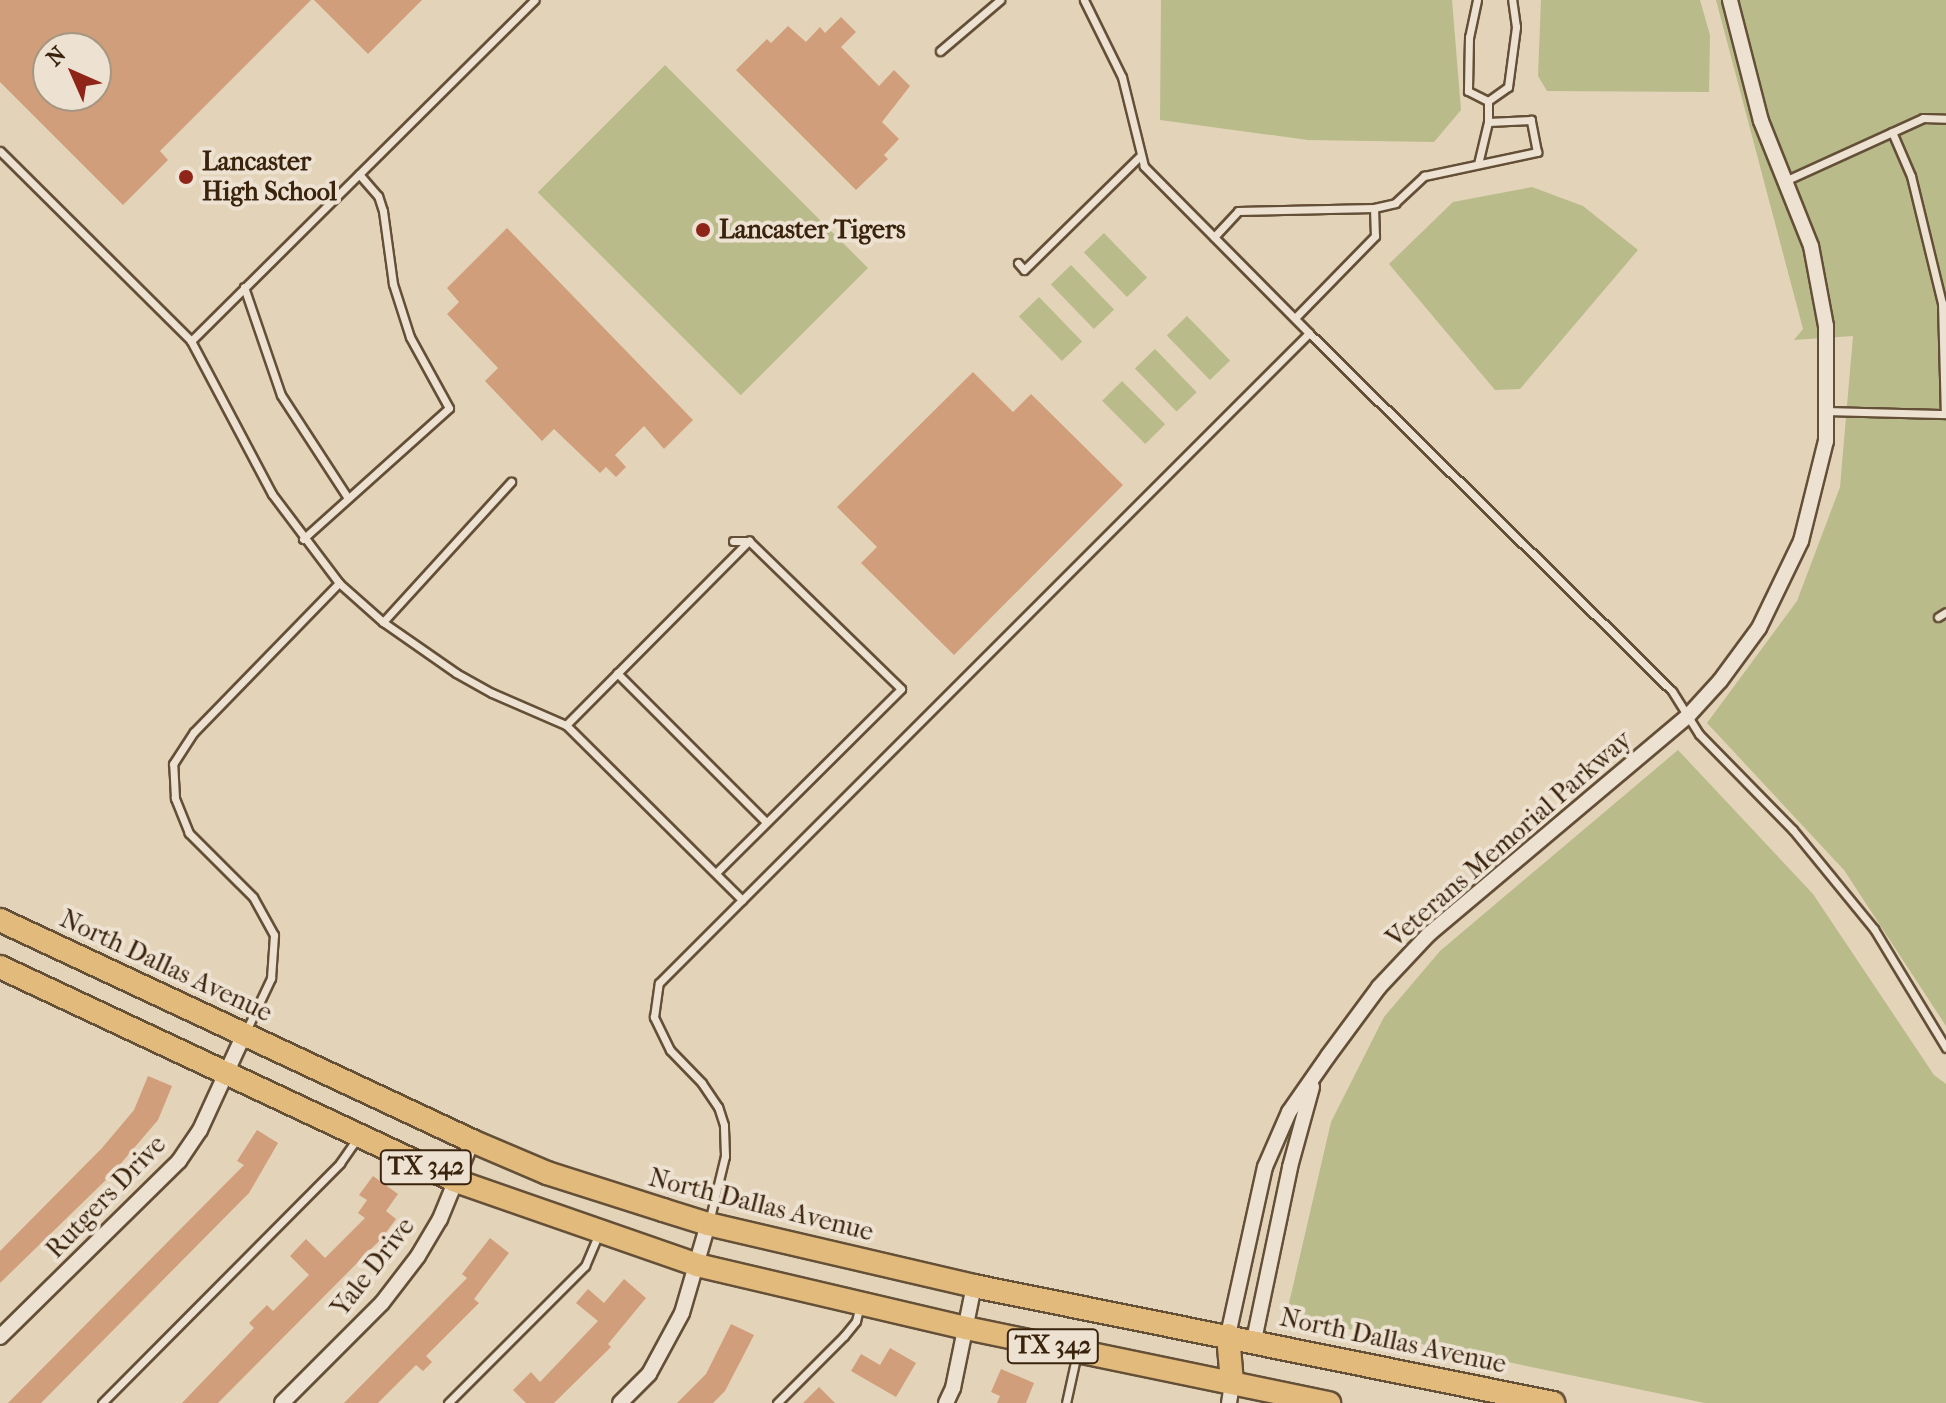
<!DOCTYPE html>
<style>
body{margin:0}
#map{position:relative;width:1946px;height:1403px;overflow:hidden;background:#e3d3b8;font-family:"IM FELL French Canon",serif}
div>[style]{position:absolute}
.green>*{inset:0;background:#b9bb8b;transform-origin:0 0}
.building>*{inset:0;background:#d09e7b}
.roads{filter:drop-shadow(2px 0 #644f37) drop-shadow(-2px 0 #644f37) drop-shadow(0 2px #644f37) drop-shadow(0 -2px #644f37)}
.service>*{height:7px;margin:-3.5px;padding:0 3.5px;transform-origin:3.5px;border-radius:3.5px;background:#ede2d1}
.minor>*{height:14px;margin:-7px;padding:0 7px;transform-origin:7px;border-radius:7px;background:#ede2d1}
.primary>*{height:22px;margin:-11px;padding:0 11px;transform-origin:11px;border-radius:11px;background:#e2ba7c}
.dots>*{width:22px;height:22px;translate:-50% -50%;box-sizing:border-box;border:4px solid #ede2d1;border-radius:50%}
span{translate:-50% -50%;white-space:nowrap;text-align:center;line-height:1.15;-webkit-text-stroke:8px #ede2d1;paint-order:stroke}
.shield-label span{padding:2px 6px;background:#ede2d1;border:2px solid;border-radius:6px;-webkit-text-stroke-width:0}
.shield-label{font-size:24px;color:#3a230c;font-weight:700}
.poi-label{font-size:26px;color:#3a230c;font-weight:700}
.left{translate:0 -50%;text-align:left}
.street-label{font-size:26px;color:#3a230c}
.north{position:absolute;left:32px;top:32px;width:80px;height:80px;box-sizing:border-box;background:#ede2d1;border:2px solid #a59682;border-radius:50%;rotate:315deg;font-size:22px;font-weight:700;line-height:32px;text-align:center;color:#3a230c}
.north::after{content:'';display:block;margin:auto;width:28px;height:36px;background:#8f2418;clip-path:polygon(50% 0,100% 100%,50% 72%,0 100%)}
</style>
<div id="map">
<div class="green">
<div style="clip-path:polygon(1161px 0,1452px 0,1461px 110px,1434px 142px,1308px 140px,1160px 120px)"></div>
<div style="clip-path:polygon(1541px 0,1700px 0,1710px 35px,1709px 92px,1547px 91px,1538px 76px)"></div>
<div style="clip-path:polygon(1716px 0,1946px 0,1946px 1026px,1844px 870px,1707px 723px,1797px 601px,1840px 487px,1853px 336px,1794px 340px,1803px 329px)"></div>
<div style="left:665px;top:65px;width:287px;height:180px;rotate:45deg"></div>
<div style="clip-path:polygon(1532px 187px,1583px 206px,1638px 250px,1520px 389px,1495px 390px,1389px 264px,1453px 202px)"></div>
<div style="left:1104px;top:233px;width:62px;height:28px;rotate:46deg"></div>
<div style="left:1071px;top:265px;width:62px;height:28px;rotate:46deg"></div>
<div style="left:1039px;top:297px;width:62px;height:28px;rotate:46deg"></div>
<div style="left:1187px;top:316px;width:62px;height:28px;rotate:46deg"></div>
<div style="left:1155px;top:349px;width:60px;height:28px;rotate:46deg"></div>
<div style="left:1122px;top:381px;width:61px;height:28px;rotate:45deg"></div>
<div style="clip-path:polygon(1678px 750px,1813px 894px,1934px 1075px,1946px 1084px,1946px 1403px,1705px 1403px,1286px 1316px,1331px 1122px,1384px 1017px,1440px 951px)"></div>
</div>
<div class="building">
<div style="clip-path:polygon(evenodd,0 0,311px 0,160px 151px,168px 160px,123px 205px,0 82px,0 0,48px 48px,96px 48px,96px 96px,48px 96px,48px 48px)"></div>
<div style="clip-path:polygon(314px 0,422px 0,368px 54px)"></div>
<div style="clip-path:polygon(841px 17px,856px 32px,841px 47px,879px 86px,894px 70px,910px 86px,882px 122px,899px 139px,884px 155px,888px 159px,856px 190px,736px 70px,767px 39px,771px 43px,788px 26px,806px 42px,820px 27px,825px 33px)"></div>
<div style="clip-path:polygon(507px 228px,693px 420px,664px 449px,644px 426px,615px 455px,626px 467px,616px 477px,606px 467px,600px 473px,554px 429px,542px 441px,485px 381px,498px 368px,447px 314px,459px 302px,447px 288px)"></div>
<div style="clip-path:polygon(973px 372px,1013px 412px,1031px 394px,1123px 485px,954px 655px,861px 563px,877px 547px,837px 507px)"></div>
<div style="clip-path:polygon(148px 1076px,172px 1086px,158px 1120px,111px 1175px,0 1283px,0 1251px,102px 1148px,134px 1110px)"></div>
<div style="clip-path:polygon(257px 1130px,278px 1143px,249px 1193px,41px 1403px,8px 1403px,244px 1165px,237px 1161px)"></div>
<div style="clip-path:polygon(373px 1176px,398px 1194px,386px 1211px,396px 1219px,382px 1238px,218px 1403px,182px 1403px,254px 1328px,249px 1323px,267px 1305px,273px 1311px,309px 1275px,290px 1256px,306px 1239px,325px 1258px,365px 1218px,358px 1213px,367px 1200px,359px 1195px)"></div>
<div style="clip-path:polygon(490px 1238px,509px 1253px,474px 1299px,479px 1303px,426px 1356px,432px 1362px,423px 1371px,416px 1365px,378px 1403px,344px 1403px,467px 1278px,462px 1274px)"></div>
<div style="clip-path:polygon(624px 1279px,646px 1298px,608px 1344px,611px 1347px,554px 1403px,526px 1403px,513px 1390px,531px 1372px,540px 1382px,598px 1321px,576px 1303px,588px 1289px,604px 1303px)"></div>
<div style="clip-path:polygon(731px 1324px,754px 1335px,725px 1391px,713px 1403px,677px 1403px,706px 1374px)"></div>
<div style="clip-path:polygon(890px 1348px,916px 1363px,896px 1397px,851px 1371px,861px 1354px,880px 1365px)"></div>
<div style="clip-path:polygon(1001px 1369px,1034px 1383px,1026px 1403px,997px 1403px,1000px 1396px,991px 1392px)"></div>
<div style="clip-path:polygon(819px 1387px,835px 1403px,803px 1403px)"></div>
</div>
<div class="roads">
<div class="service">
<div style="left:1477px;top:0;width:38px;rotate:102deg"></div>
<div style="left:1469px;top:37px;width:54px;rotate:91.1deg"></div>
<div style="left:1468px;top:91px;width:22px;rotate:27deg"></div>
<div style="left:940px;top:51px;width:79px;rotate:-40.4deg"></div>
<div style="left:1488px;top:101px;width:24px;rotate:-35deg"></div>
<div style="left:1508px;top:87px;width:61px;rotate:-82.4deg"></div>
<div style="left:1516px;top:27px;width:27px;rotate:-98deg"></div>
<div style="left:1488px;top:101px;width:21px;rotate:90deg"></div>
<div style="left:1892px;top:132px;width:48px;rotate:66.6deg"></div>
<div style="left:1911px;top:176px;width:131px;rotate:76.3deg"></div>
<div style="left:1942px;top:303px;width:111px;rotate:88.5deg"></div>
<div style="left:0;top:151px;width:269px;rotate:44.8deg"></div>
<div style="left:191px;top:341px;width:173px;rotate:62.1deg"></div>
<div style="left:272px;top:494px;width:111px;rotate:53deg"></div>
<div style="left:339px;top:583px;width:59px;rotate:41.6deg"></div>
<div style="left:383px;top:622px;width:89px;rotate:34.9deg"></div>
<div style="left:456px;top:673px;width:41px;rotate:29.1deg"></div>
<div style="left:492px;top:693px;width:81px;rotate:23.4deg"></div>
<div style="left:566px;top:725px;width:248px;rotate:44.8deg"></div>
<div style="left:742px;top:900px;width:802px;rotate:-45deg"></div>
<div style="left:1309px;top:333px;width:235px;rotate:-134.7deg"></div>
<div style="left:1144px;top:166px;width:92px;rotate:-103.9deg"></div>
<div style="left:1122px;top:77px;width:86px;rotate:-116.3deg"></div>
<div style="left:1787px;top:180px;width:149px;rotate:-24.5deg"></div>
<div style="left:1923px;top:118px;width:23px;rotate:2deg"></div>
<div style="left:1374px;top:208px;width:22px;rotate:-13deg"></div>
<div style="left:1395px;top:203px;width:40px;rotate:-43deg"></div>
<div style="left:1424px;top:176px;width:116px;rotate:-12deg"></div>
<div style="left:1537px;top:152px;width:33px;rotate:-101deg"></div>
<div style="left:1531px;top:120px;width:43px;rotate:177.3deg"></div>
<div style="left:1488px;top:122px;width:43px;rotate:103.4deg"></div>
<div style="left:1214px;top:237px;width:35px;rotate:-47deg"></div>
<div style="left:1238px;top:211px;width:136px;rotate:-1.3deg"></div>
<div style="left:1374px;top:208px;width:28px;rotate:88deg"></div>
<div style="left:1375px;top:236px;width:115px;rotate:134.3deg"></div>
<div style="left:1018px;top:263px;width:9px;rotate:49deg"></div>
<div style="left:1024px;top:270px;width:163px;rotate:-44.5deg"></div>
<div style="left:244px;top:287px;width:114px;rotate:71.1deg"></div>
<div style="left:281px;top:395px;width:123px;rotate:57deg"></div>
<div style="left:1309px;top:333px;width:510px;rotate:44.6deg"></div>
<div style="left:1672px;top:691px;width:51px;rotate:57.9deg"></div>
<div style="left:1699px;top:734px;width:134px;rotate:45.6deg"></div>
<div style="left:1793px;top:830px;width:128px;rotate:50.7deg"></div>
<div style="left:1874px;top:929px;width:139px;rotate:58.8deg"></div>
<div style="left:191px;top:341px;width:484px;rotate:-44.8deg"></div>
<div style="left:1829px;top:411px;width:117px;rotate:1.5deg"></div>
<div style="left:303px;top:539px;width:196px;rotate:-41.9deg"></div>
<div style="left:449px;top:408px;width:81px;rotate:-118.8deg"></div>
<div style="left:410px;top:337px;width:56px;rotate:-107.8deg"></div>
<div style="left:393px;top:284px;width:74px;rotate:-97.8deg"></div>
<div style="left:383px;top:211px;width:16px;rotate:-108deg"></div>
<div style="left:378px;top:196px;width:29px;rotate:-131deg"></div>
<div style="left:733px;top:541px;width:16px"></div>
<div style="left:1938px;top:617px;width:9px;rotate:-32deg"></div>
<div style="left:383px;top:622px;width:190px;rotate:-47.6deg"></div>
<div style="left:617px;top:673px;width:211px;rotate:45deg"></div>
<div style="left:566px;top:725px;width:260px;rotate:-45.2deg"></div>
<div style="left:749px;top:541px;width:212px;rotate:44.2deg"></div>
<div style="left:901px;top:689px;width:261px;rotate:135.2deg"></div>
<div style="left:246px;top:1031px;width:59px;rotate:-64.7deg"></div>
<div style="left:271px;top:978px;width:43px;rotate:-86deg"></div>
<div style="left:274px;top:935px;width:43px;rotate:-118.9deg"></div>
<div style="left:253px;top:897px;width:91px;rotate:-135deg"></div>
<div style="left:189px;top:833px;width:38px;rotate:-112deg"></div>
<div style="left:175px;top:798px;width:34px;rotate:-93deg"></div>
<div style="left:173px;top:764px;width:38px;rotate:-57deg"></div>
<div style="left:194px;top:732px;width:208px;rotate:-45.8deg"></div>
<div style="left:709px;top:1222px;width:68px;rotate:-76.4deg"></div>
<div style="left:725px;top:1156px;width:31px;rotate:-92deg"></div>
<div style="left:724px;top:1125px;width:19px;rotate:-108deg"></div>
<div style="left:718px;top:1107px;width:29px;rotate:-124deg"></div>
<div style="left:702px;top:1083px;width:46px;rotate:-134.1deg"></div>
<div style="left:670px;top:1050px;width:37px;rotate:-116deg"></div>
<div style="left:654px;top:1017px;width:34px;rotate:-82deg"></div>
<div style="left:659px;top:983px;width:117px;rotate:-45deg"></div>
<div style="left:102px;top:1403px;width:338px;rotate:-45.2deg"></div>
<div style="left:340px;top:1163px;width:28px;rotate:-55deg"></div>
<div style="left:448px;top:1403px;width:194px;rotate:-45deg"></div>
<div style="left:585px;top:1266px;width:36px;rotate:-67deg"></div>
<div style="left:777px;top:1403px;width:95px;rotate:-45deg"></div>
<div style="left:844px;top:1336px;width:19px;rotate:-51deg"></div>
<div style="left:856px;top:1321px;width:16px;rotate:-76deg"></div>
<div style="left:1066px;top:1403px;width:51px;rotate:-77.6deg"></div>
</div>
<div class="minor">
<div style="left:1228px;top:1335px;width:172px;rotate:-77.6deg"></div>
<div style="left:1265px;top:1167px;width:60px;rotate:-66.4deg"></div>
<div style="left:1289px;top:1112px;width:68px;rotate:-55.1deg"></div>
<div style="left:1328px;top:1056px;width:86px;rotate:-53.5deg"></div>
<div style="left:1379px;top:987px;width:73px;rotate:-46.7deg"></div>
<div style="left:1429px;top:934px;width:339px;rotate:-40.1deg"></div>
<div style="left:1688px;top:716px;width:47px;rotate:-47.6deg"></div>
<div style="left:1720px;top:681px;width:66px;rotate:-53.7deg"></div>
<div style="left:1759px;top:628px;width:97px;rotate:-64.2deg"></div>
<div style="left:1801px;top:541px;width:103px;rotate:-76deg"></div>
<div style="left:1826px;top:441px;width:115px;rotate:-90deg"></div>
<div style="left:1826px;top:326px;width:81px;rotate:-100.6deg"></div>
<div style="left:1811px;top:246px;width:135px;rotate:-111.8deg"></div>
<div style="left:1761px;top:121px;width:125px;rotate:-104.4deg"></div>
<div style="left:0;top:1337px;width:251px;rotate:-44.5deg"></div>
<div style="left:179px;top:1161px;width:37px;rotate:-56deg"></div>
<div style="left:200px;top:1130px;width:108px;rotate:-65.3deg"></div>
<div style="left:1254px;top:1340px;width:177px;rotate:-78.2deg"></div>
<div style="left:1290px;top:1167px;width:83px;rotate:-74.6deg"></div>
<div style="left:282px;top:1403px;width:141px;rotate:-45deg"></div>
<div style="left:382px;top:1303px;width:59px;rotate:-52.5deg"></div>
<div style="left:418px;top:1256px;width:43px;rotate:-59.3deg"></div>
<div style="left:440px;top:1219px;width:84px;rotate:-67.7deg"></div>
<div style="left:620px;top:1403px;width:41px;rotate:-45deg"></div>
<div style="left:649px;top:1374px;width:69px;rotate:-61.6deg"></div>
<div style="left:682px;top:1313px;width:93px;rotate:-73.7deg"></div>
<div style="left:946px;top:1403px;width:17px;rotate:-65deg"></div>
<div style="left:953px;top:1388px;width:104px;rotate:-78.4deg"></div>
<div style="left:1229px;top:1403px;width:20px;rotate:-81deg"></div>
</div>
<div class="primary">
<div style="left:0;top:920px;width:521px;rotate:25.09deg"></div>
<div style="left:472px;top:1141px;width:82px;rotate:23.1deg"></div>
<div style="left:547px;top:1173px;width:122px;rotate:17.7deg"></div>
<div style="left:663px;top:1210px;width:47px;rotate:17.3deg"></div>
<div style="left:708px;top:1224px;width:273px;rotate:13.1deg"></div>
<div style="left:974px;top:1286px;width:591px;rotate:11.42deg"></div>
<div style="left:0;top:967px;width:504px;rotate:25.14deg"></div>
<div style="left:456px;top:1181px;width:255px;rotate:19.2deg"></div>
<div style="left:697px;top:1265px;width:276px;rotate:13.2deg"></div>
<div style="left:966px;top:1328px;width:371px;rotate:11.7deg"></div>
<div style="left:1228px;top:1335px;width:48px;rotate:85.2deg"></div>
</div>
</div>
<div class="dots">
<div style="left:186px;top:177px;background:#8f2418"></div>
<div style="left:703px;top:230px;background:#8f2418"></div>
</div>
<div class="shield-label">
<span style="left:426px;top:1167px">TX 342</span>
<span style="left:1053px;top:1346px">TX 342</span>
</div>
<div class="poi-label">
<span class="left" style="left:202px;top:177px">Lancaster<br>High School</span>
<span class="left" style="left:719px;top:230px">Lancaster Tigers</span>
</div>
<div class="street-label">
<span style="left:1509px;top:839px;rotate:-41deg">Veterans Memorial Parkway</span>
<span style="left:166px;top:966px;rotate:25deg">North Dallas Avenue</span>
<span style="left:106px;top:1197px;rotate:-46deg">Rutgers Drive</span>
<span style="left:761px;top:1205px;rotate:14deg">North Dallas Avenue</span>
<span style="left:373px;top:1267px;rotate:-52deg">Yale Drive</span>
<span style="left:1393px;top:1341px;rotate:12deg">North Dallas Avenue</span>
</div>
<div class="north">N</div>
</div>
